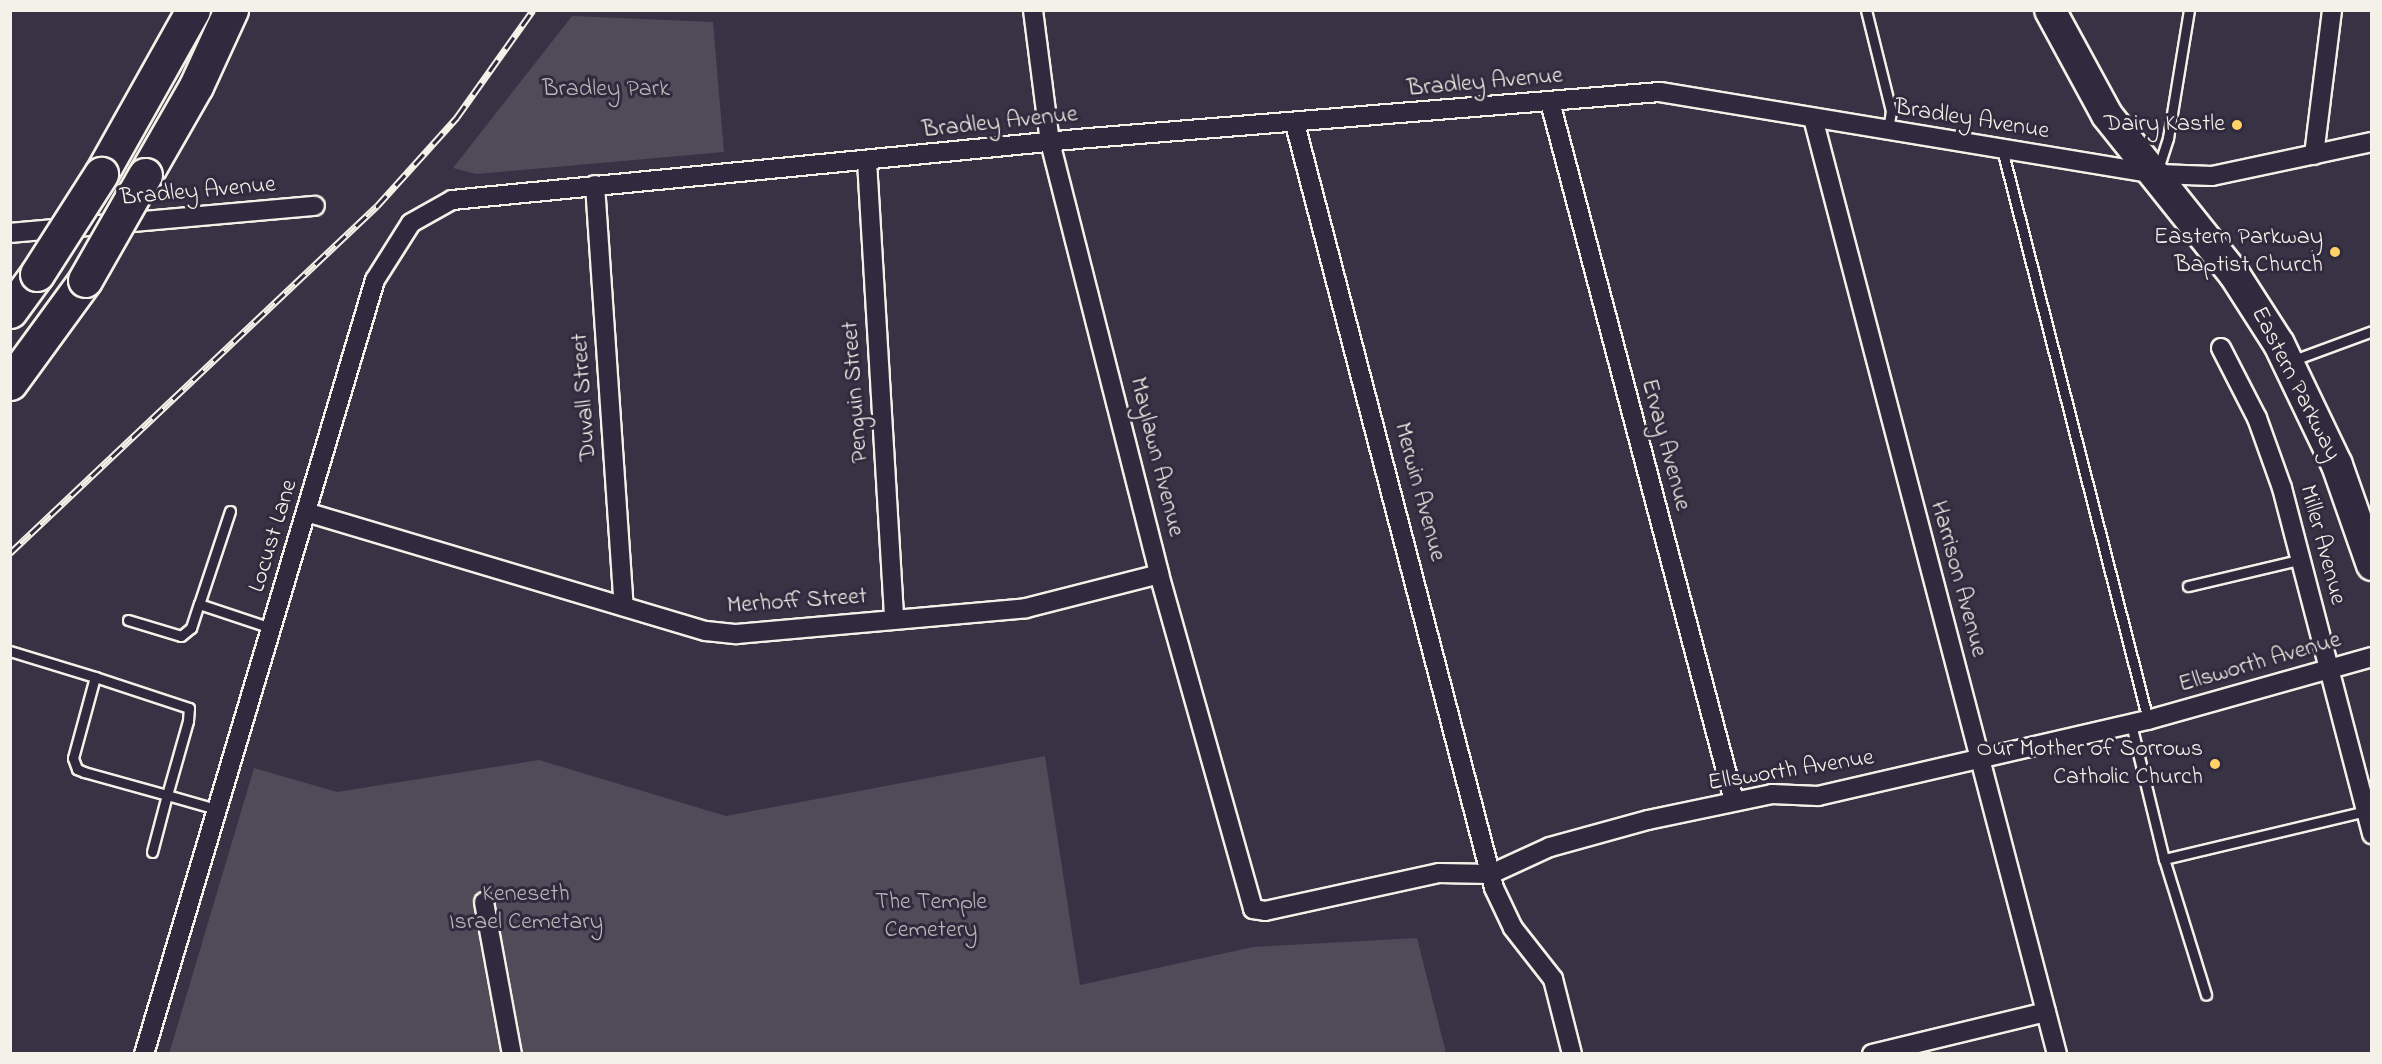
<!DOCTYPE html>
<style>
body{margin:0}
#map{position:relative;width:2382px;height:1064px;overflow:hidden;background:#373244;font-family:"Indie Flower",sans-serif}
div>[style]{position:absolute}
.green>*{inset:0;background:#504b59}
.roads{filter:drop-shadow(2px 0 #f4f1e8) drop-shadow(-2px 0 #f4f1e8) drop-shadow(0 2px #f4f1e8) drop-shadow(0 -2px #f4f1e8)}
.lane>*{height:9px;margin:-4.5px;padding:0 4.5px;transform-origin:4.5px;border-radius:4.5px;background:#2f2a3d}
.street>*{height:18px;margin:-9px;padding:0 9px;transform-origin:9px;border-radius:9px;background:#2f2a3d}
.primary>*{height:30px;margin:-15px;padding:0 15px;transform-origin:15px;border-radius:15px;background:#2f2a3d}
.highway>*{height:33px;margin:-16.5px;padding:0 16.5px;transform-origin:16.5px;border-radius:16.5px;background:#2f2a3d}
.rail>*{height:7px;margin-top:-3.5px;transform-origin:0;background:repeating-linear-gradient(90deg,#2f2a3d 0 14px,#f4f1e8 0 28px);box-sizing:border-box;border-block:2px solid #f4f1e8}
.bridges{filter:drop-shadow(2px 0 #f4f1e8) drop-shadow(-2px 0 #f4f1e8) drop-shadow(0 2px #f4f1e8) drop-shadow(0 -2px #f4f1e8)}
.highway-bridge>*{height:33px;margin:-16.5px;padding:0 16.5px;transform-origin:16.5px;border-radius:16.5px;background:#2f2a3d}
.dots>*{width:16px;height:16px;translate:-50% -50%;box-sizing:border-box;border:3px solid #2f2a3d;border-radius:50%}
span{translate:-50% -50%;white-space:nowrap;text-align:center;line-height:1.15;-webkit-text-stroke:6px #2f2a3d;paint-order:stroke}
.street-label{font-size:24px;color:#f4f1e8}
.park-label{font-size:24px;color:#bbb7b6}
.poi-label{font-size:24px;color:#f4f1e8}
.right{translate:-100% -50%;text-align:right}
.frame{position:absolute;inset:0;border:12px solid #f4f1e8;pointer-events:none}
</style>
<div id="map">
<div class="green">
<div style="clip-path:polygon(572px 16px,713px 22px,724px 152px,476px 174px,453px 168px)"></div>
<div style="clip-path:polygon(1045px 756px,1080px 985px,1253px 947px,1417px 938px,1446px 1053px,169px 1054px,254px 768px,337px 792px,539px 760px,726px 816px)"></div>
</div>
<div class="roads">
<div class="lane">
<div style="left:1866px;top:10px;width:104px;rotate:76.1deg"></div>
<div style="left:1891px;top:111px;width:20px;rotate:99deg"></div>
<div style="left:2002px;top:149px;width:589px;rotate:75.66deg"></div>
<div style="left:2158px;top:169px;width:33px;rotate:-72deg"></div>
<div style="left:2168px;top:138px;width:130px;rotate:-80.7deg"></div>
<div style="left:2291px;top:361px;width:86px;rotate:-20.3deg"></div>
<div style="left:230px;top:511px;width:98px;rotate:108.4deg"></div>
<div style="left:199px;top:604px;width:76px;rotate:18.4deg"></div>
<div style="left:2188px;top:586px;width:117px;rotate:-13.3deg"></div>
<div style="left:128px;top:620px;width:55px;rotate:16.8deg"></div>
<div style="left:181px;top:636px;width:13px;rotate:-39deg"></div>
<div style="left:191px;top:628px;width:25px;rotate:-72deg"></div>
<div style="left:10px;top:651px;width:89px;rotate:17deg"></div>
<div style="left:2131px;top:724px;width:139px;rotate:76.3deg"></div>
<div style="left:2164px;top:859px;width:208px;rotate:-13.4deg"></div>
<div style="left:152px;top:852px;width:59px;rotate:-75.3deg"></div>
<div style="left:167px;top:795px;width:77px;rotate:-74.2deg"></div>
<div style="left:188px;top:721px;width:13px;rotate:-86deg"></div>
<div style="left:189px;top:708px;width:99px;rotate:-161.7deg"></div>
<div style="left:95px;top:677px;width:84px;rotate:105.2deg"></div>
<div style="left:73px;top:758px;width:12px;rotate:70deg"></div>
<div style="left:77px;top:769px;width:8px;rotate:23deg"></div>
<div style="left:84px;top:772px;width:86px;rotate:15.5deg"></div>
<div style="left:167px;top:795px;width:51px;rotate:15.9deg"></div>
<div style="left:2164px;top:859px;width:142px;rotate:72.8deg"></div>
</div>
<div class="street">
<div style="left:1033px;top:10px;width:133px;rotate:82.7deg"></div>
<div style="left:1050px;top:142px;width:446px;rotate:75.8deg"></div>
<div style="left:1159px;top:574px;width:348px;rotate:74.3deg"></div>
<div style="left:1253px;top:909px;width:12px;rotate:9deg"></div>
<div style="left:1265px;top:911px;width:178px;rotate:-12.3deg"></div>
<div style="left:1439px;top:873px;width:52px;rotate:1.1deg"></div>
<div style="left:1491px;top:874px;width:65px;rotate:-24.6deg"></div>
<div style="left:1550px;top:847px;width:102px;rotate:-15.4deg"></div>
<div style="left:1648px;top:820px;width:127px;rotate:-11.8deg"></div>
<div style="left:1772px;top:794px;width:46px;rotate:2.5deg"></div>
<div style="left:1818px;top:796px;width:339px;rotate:-13deg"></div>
<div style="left:2148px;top:720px;width:233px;rotate:-15.7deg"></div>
<div style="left:1550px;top:102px;width:723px;rotate:75.25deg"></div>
<div style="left:1813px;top:118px;width:967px;rotate:75.39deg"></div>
<div style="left:1295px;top:124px;width:789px;rotate:75.4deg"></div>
<div style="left:1494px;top:888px;width:44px;rotate:64.6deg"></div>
<div style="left:1513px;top:928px;width:65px;rotate:51.9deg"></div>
<div style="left:1553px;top:979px;width:77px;rotate:75.8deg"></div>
<div style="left:2314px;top:155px;width:146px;rotate:-82.9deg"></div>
<div style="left:867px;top:161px;width:459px;rotate:86.6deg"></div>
<div style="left:595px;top:185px;width:422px;rotate:86.1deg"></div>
<div style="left:10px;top:233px;width:306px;rotate:-5.1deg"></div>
<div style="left:2221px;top:348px;width:79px;rotate:62.8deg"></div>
<div style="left:2257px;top:418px;width:74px;rotate:70.3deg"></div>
<div style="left:2282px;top:488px;width:358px;rotate:75.4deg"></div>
<div style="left:306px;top:512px;width:417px;rotate:16.6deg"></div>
<div style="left:706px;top:631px;width:31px;rotate:6deg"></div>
<div style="left:737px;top:634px;width:290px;rotate:-5.1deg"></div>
<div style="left:1026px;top:608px;width:137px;rotate:-14.3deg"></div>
<div style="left:484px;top:902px;width:155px;rotate:79.6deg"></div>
<div style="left:144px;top:1054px;width:808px;rotate:-73.38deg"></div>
<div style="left:375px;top:280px;width:67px;rotate:-57.7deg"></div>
<div style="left:411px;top:223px;width:47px;rotate:-29.3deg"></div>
<div style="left:452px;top:200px;width:628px;rotate:-5.57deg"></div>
<div style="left:1077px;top:139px;width:585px;rotate:-4.61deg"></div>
<div style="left:1660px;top:92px;width:503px;rotate:9.39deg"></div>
<div style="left:2156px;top:174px;width:56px;rotate:2deg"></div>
<div style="left:2212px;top:176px;width:164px;rotate:-12deg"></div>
<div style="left:1872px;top:1054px;width:179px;rotate:-13.6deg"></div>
</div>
<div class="primary">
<div style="left:2050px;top:10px;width:119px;rotate:61.5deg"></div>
<div style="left:2107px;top:115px;width:203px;rotate:51.4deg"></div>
<div style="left:2234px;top:274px;width:83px;rotate:57.3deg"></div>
<div style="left:2279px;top:344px;width:134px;rotate:64.4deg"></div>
<div style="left:2337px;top:465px;width:106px;rotate:70.7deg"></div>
</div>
<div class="highway">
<div style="left:101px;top:174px;width:188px;rotate:-60.7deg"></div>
<div style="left:145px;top:175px;width:103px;rotate:-60.2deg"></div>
<div style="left:196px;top:86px;width:84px;rotate:-65.3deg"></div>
<div style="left:10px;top:311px;width:46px;rotate:-53.9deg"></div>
<div style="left:10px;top:383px;width:127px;rotate:-53.9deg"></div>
</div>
</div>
<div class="rail">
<div style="left:10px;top:553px;width:505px;rotate:-43.4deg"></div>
<div style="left:377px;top:206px;width:120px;rotate:-48deg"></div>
<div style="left:457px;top:117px;width:131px;rotate:-54.6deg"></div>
</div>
<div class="bridges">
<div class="highway-bridge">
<div style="left:37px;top:274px;width:119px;rotate:-57.4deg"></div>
<div style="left:85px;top:280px;width:121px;rotate:-60.3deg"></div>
</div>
</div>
<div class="dots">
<div style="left:2237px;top:125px;background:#ffd166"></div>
<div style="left:2335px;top:252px;background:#ffd166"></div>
<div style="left:2215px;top:764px;background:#ffd166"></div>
</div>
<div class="street-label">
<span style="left:1485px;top:83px;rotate:-5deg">Bradley Avenue</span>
<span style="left:1972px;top:120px;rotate:9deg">Bradley Avenue</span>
<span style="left:1000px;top:123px;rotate:-6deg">Bradley Avenue</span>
<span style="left:198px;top:192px;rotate:-5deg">Bradley Avenue</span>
<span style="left:2295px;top:384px;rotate:63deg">Eastern Parkway</span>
<span style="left:856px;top:392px;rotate:-94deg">Penguin Street</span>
<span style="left:585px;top:397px;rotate:-94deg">Duvall Street</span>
<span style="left:1665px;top:445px;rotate:75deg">Ervay Avenue</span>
<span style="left:1156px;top:457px;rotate:76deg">Maylawn Avenue</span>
<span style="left:1419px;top:492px;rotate:75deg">Merwin Avenue</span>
<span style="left:274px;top:536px;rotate:-73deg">Locust Lane</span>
<span style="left:2322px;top:545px;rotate:75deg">Miller Avenue</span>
<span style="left:1958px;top:579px;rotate:75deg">Harrison Avenue</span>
<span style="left:797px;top:602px;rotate:-4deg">Merhoff Street</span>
<span style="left:2260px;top:663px;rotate:-16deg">Ellsworth Avenue</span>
<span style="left:1791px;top:771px;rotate:-9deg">Ellsworth Avenue</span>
</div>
<div class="park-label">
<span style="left:606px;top:90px">Bradley Park</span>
<span style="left:526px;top:909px">Keneseth<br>Israel Cemetary</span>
<span style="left:931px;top:917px">The Temple<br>Cemetery</span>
</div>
<div class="poi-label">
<span class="right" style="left:2225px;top:125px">Dairy Kastle</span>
<span class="right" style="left:2323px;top:252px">Eastern Parkway<br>Baptist Church</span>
<span class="right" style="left:2203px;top:764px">Our Mother of Sorrows<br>Catholic Church</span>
</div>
<div class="frame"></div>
</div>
